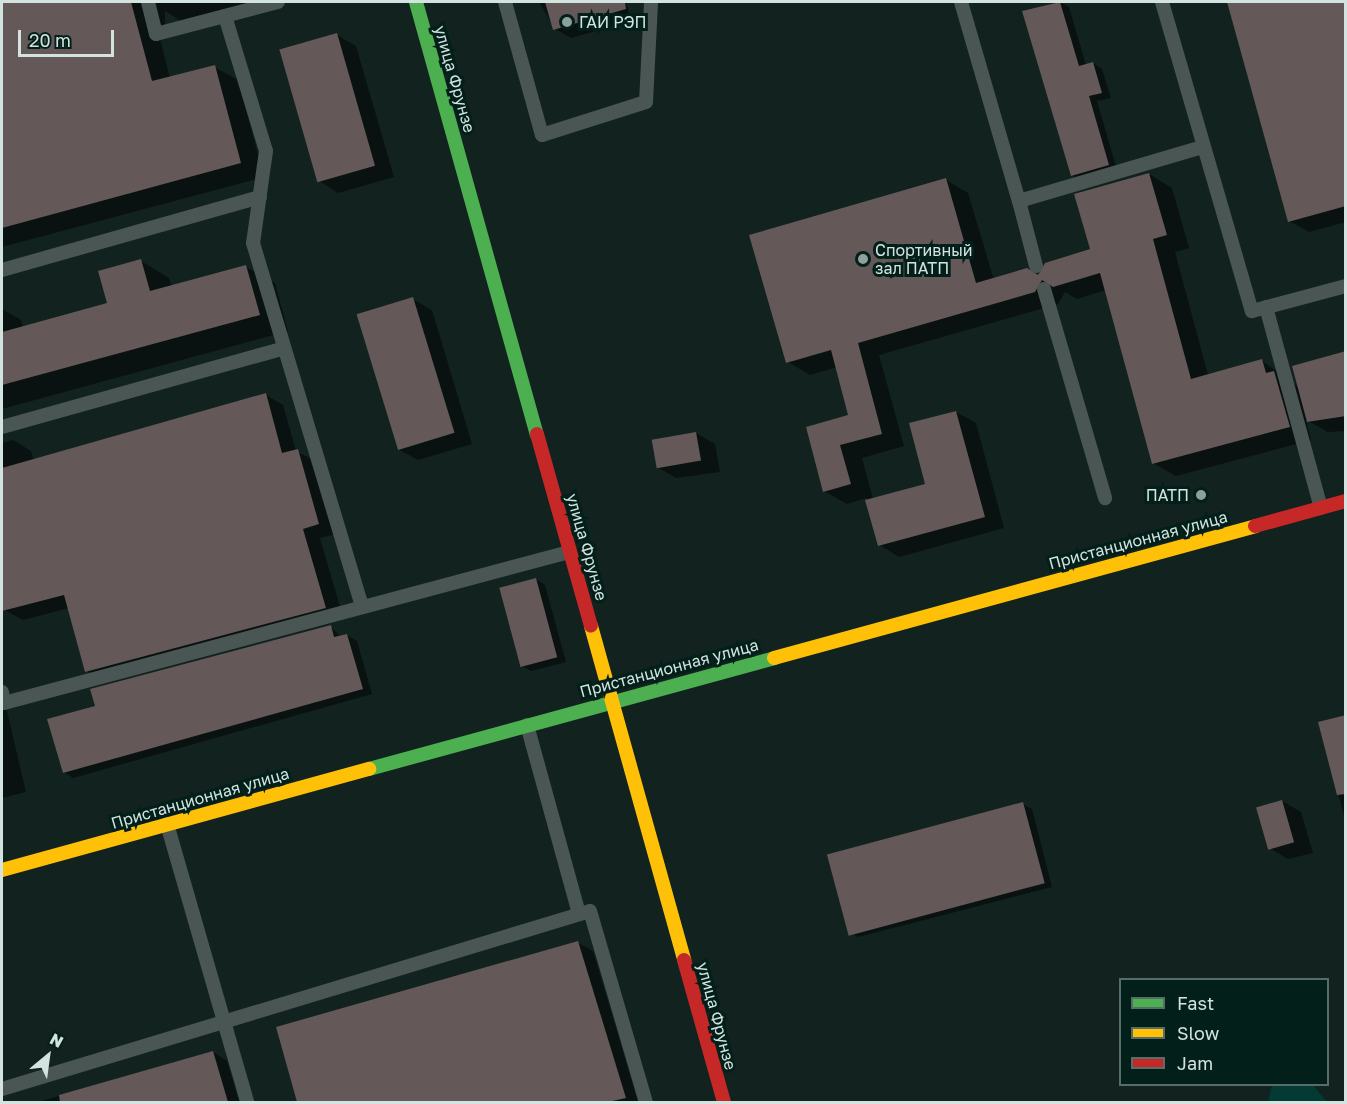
<!DOCTYPE html>
<meta charset="utf-8">
<style>
body{margin:0}
#map{position:relative;width:1347px;height:1104px;overflow:hidden;background:#11221f;font-family:"Golos Text",sans-serif}
div>[style]{position:absolute}
.green>*{inset:0;background:#033a33}
.shadow>*{inset:0;background:#0007}
.building>*{inset:0;background:#645859;transform-origin:0 0}
.lane>*{height:14px;margin:-7px;padding:0 7px;transform-origin:7px;border-radius:7px;background:#4a5654}
.fast>*{height:14px;margin:-7px;padding:0 7px;transform-origin:7px;border-radius:7px;background:#4caf50}
.slow>*{height:14px;margin:-7px;padding:0 7px;transform-origin:7px;border-radius:7px;background:#ffc107}
.jam>*{height:14px;margin:-7px;padding:0 7px;transform-origin:7px;border-radius:7px;background:#c62828}
.dots>*{width:16px;height:16px;translate:-50% -50%;box-sizing:border-box;border:3px solid #021f1a;border-radius:50%}
span{translate:-50% -50%;white-space:nowrap;text-align:center;line-height:1.15;-webkit-text-stroke:6px #021f1a;paint-order:stroke}
.poi-label{font-size:16px;color:#d3e3e0}
.left{translate:0 -50%;text-align:left}
.right{translate:-100% -50%;text-align:right}
.street-label{font-size:16px;color:#d3e3e0}
.frame{position:absolute;inset:0;border:3px solid #d3e3e0;pointer-events:none}
.legend{position:absolute;left:1119px;top:978px;width:210px;height:108px;box-sizing:border-box;background:#021f1a;border:2px solid #566d69;margin:0;padding:8px 10px;list-style:none;font-size:18px;color:#d3e3e0}
.legend li{display:flex;align-items:center;gap:12px;height:30px}
.legend b{width:30px;border:2px solid #566d69}
.north{position:absolute;left:18px;top:1026px;width:60px;height:60px;-webkit-text-stroke:4px #021f1a;paint-order:stroke;rotate:29deg;font-size:16px;font-weight:700;line-height:24px;text-align:center;color:#d3e3e0}
.north::after{content:'';display:block;margin:auto;width:21px;height:27px;background:#d3e3e0;clip-path:polygon(50% 0,100% 100%,50% 72%,0 100%)}
.scale{position:absolute;left:18px;top:30px;width:96px;height:27px;box-sizing:border-box;border:3px solid #d3e3e0;border-top:0;padding-left:8px;font-size:18px;line-height:21px;white-space:nowrap;color:#d3e3e0;-webkit-text-stroke:4px #021f1a;paint-order:stroke}
</style>
<div id="map">
<div class="green">
<div style="clip-path:polygon(1272px 1085px,1313px 1085px,1327px 1102px,1268px 1102px)"></div>
</div>
<div class="shadow">
<div style="clip-path:polygon(2px 2px,266px 2px,184px 23px,165px 11px,165px 28px,158px 30px,170px 78px,214px 67px,238px 80px,264px 177px,2px 247px)"></div>
<div style="clip-path:polygon(539px 2px,630px 2px,626px 2px,631px 21px,571px 38px,555px 29px)"></div>
<div style="clip-path:polygon(1060px 2px,1069px 7px,1086px 65px,1093px 63px,1102px 69px,1111px 98px,1097px 101px,1117px 170px,1081px 181px,1072px 175px,1024px 12px)"></div>
<div style="clip-path:polygon(1228px 2px,1346px 2px,1346px 222px,1309px 232px,1289px 221px)"></div>
<div style="clip-path:polygon(337px 35px,356px 46px,394px 177px,338px 193px,319px 181px)"></div>
<div style="clip-path:polygon(1149px 174px,1172px 188px,1189px 248px,1175px 252px,1208px 375px,1262px 361px,1299px 387px,1346px 353px,1346px 431px,1328px 432px,1306px 420px,1311px 440px,1176px 476px,1153px 463px,1106px 290px,1077px 299px,1065px 292px,1058px 304px,879px 355px,904px 446px,862px 458px,873px 499px,927px 485px,956px 412px,976px 423px,1004px 528px,899px 557px,880px 545px,867px 498px,847px 504px,824px 491px,850px 416px,837px 367px,810px 375px,788px 362px,946px 180px,968px 193px,994px 280px,1039px 277px,1092px 250px)"></div>
<div style="clip-path:polygon(141px 261px,169px 278px,172px 287px,246px 267px,275px 283px,288px 331px,2px 409px,2px 309px,21px 320px,23px 327px,109px 304px)"></div>
<div style="clip-path:polygon(412px 299px,432px 310px,472px 444px,418px 460px,398px 449px)"></div>
<div style="clip-path:polygon(266px 395px,283px 405px,296px 451px,315px 461px,336px 534px,320px 538px,343px 617px,104px 681px,87px 671px,69px 608px,23px 620px,5px 610px,2px 596px,2px 443px,13px 440px,31px 451px,34px 461px)"></div>
<div style="clip-path:polygon(696px 433px,715px 444px,720px 472px,676px 478px,657px 467px)"></div>
<div style="clip-path:polygon(536px 579px,545px 585px,566px 662px,531px 671px,522px 666px)"></div>
<div style="clip-path:polygon(331px 627px,341px 637px,347px 635px,357px 641px,372px 694px,73px 778px,64px 772px,97px 707px)"></div>
<div style="clip-path:polygon(2px 690px,26px 792px,2px 798px)"></div>
<div style="clip-path:polygon(1346px 717px,1346px 823px,1319px 723px)"></div>
<div style="clip-path:polygon(1282px 801px,1301px 812px,1313px 853px,1288px 859px,1269px 848px)"></div>
<div style="clip-path:polygon(1022px 804px,1032px 809px,1052px 887px,858px 937px,849px 932px)"></div>
<div style="clip-path:polygon(578px 943px,593px 951px,638px 1102px,299px 1102px,278px 1028px)"></div>
<div style="clip-path:polygon(213px 1052px,227px 1061px,239px 1102px,38px 1102px)"></div>
</div>
<div class="building">
<div style="clip-path:polygon(2px 2px,131px 2px,152px 81px,215px 65px,241px 163px,2px 228px)"></div>
<div style="clip-path:polygon(545px 2px,625px 2px,626px 9px,553px 30px)"></div>
<div style="clip-path:polygon(1060px 2px,1079px 66px,1093px 62px,1102px 93px,1089px 96px,1109px 165px,1071px 176px,1022px 11px)"></div>
<div style="clip-path:polygon(1227px 2px,1346px 2px,1346px 206px,1288px 222px)"></div>
<div style="left:337px;top:33px;width:138px;height:60px;rotate:74deg"></div>
<div style="clip-path:polygon(1149px 173px,1167px 235px,1153px 239px,1191px 379px,1262px 359px,1266px 373px,1274px 371px,1290px 427px,1152px 464px,1100px 273px,1053px 287px,1042px 280px,1035px 292px,858px 343px,882px 434px,840px 445px,851px 484px,823px 492px,806px 427px,848px 415px,831px 350px,786px 363px,749px 235px,946px 178px,976px 283px,1027px 268px,1038px 275px,1045px 263px,1090px 249px,1074px 194px)"></div>
<div style="clip-path:polygon(141px 259px,150px 291px,246px 265px,260px 315px,2px 385px,2px 332px,107px 303px,98px 271px)"></div>
<div style="left:413px;top:297px;width:142px;height:59px;rotate:73deg"></div>
<div style="clip-path:polygon(1346px 351px,1346px 416px,1307px 422px,1292px 366px)"></div>
<div style="clip-path:polygon(266px 393px,282px 453px,298px 449px,319px 524px,303px 529px,326px 608px,85px 672px,64px 595px,2px 611px,2px 468px)"></div>
<div style="clip-path:polygon(956px 411px,985px 517px,878px 546px,865px 500px,925px 484px,909px 423px)"></div>
<div style="left:696px;top:432px;width:29px;height:45px;rotate:80deg"></div>
<div style="left:536px;top:578px;width:82px;height:38px;rotate:75deg"></div>
<div style="clip-path:polygon(331px 625px,334px 637px,347px 634px,363px 689px,63px 773px,47px 719px,95px 706px,90px 689px)"></div>
<div style="clip-path:polygon(1346px 715px,1346px 794px,1337px 795px,1318px 722px)"></div>
<div style="left:1282px;top:800px;width:44px;height:27px;rotate:74deg"></div>
<div style="left:1023px;top:802px;width:84px;height:203px;rotate:75deg"></div>
<div style="clip-path:polygon(578px 941px,626px 1098px,608px 1102px,297px 1102px,276px 1027px)"></div>
<div style="clip-path:polygon(213px 1051px,228px 1102px,60px 1102px,59px 1095px)"></div>
</div>
<div class="lane">
<div style="left:148px;top:2px;width:33px;rotate:76deg"></div>
<div style="left:156px;top:34px;width:126px;rotate:-14.7deg"></div>
<div style="left:505px;top:2px;width:138px;rotate:74.5deg"></div>
<div style="left:542px;top:135px;width:109px;rotate:-17.6deg"></div>
<div style="left:646px;top:102px;width:100px;rotate:-87.1deg"></div>
<div style="left:961px;top:2px;width:207px;rotate:73.8deg"></div>
<div style="left:1162px;top:2px;width:322px;rotate:73.8deg"></div>
<div style="left:1252px;top:311px;width:97px;rotate:-14.9deg"></div>
<div style="left:225px;top:16px;width:141px;rotate:73.1deg"></div>
<div style="left:266px;top:151px;width:93px;rotate:98deg"></div>
<div style="left:253px;top:243px;width:380px;rotate:73.3deg"></div>
<div style="left:1036px;top:266px;width:67px;rotate:-104.7deg"></div>
<div style="left:1019px;top:201px;width:192px;rotate:-16.4deg"></div>
<div style="left:2px;top:270px;width:268px;rotate:-15.8deg"></div>
<div style="left:1044px;top:289px;width:218px;rotate:73.7deg"></div>
<div style="left:1266px;top:307px;width:208px;rotate:74.7deg"></div>
<div style="left:2px;top:427px;width:293px;rotate:-15.6deg"></div>
<div style="left:2px;top:692px;width:11px;rotate:80deg"></div>
<div style="left:4px;top:703px;width:585px;rotate:-14.96deg"></div>
<div style="left:527px;top:725px;width:196px;rotate:74.6deg"></div>
<div style="left:167px;top:824px;width:289px;rotate:73.9deg"></div>
<div style="left:2px;top:1089px;width:614px;rotate:-16.84deg"></div>
<div style="left:590px;top:911px;width:199px;rotate:73.7deg"></div>
</div>
<div class="fast">
<div style="left:416px;top:2px;width:449px;rotate:74.4deg"></div>
<div style="left:369px;top:769px;width:420px;rotate:-15.3deg"></div>
</div>
<div class="slow">
<div style="left:591px;top:626px;width:347px;rotate:74.4deg"></div>
<div style="left:774px;top:658px;width:499px;rotate:-15.3deg"></div>
<div style="left:2px;top:870px;width:381px;rotate:-15.4deg"></div>
</div>
<div class="jam">
<div style="left:537px;top:434px;width:199px;rotate:74.3deg"></div>
<div style="left:1255px;top:526px;width:94px;rotate:-15.4deg"></div>
<div style="left:684px;top:960px;width:148px;rotate:74.3deg"></div>
</div>
<div class="dots">
<div style="left:567px;top:22px;background:#8f9f9c"></div>
<div style="left:863px;top:259px;background:#8f9f9c"></div>
<div style="left:1201px;top:495px;background:#8f9f9c"></div>
</div>
<div class="poi-label">
<span class="left" style="left:579px;top:22px">ГАИ РЭП</span>
<span class="left" style="left:875px;top:259px">Спортивный<br>зал ПАТП</span>
<span class="right" style="left:1189px;top:495px">ПАТП</span>
</div>
<div class="street-label">
<span style="left:455px;top:79px;rotate:74deg">улица Фрунзе</span>
<span style="left:1138px;top:540px;rotate:-15deg">Пристанционная улица</span>
<span style="left:587px;top:547px;rotate:74deg">улица Фрунзе</span>
<span style="left:669px;top:668px;rotate:-15deg">Пристанционная улица</span>
<span style="left:200px;top:798px;rotate:-16deg">Пристанционная улица</span>
<span style="left:717px;top:1016px;rotate:75deg">улица Фрунзе</span>
</div>
<div class="frame"></div>
<ul class="legend">
<li><b style="height:8px;background:#4caf50"></b>Fast</li>
<li><b style="height:8px;background:#ffc107"></b>Slow</li>
<li><b style="height:8px;background:#c62828"></b>Jam</li>
</ul>
<div class="north">N</div>
<div class="scale">20 m</div>
</div>
